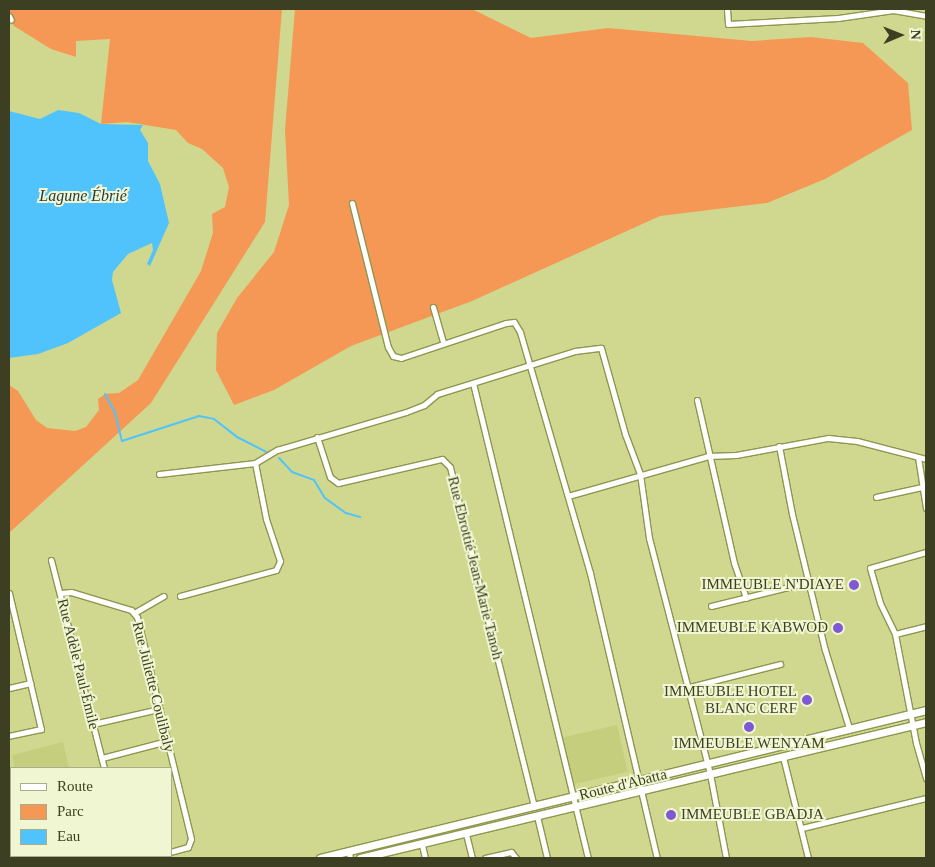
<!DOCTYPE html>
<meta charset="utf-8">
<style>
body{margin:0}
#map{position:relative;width:935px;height:867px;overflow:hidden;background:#cfd88e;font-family:Georgia,serif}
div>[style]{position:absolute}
.built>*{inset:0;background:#c5ce7c;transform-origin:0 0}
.green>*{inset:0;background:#f59856}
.water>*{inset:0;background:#51c3fc}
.stream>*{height:2px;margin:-1px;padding:0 1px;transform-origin:1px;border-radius:1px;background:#51c3fc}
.roads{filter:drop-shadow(1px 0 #8e964d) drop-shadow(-1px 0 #8e964d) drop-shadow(0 1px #8e964d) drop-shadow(0 -1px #8e964d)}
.street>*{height:5px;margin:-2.5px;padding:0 2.5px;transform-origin:2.5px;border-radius:2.5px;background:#fff}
.secondary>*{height:7px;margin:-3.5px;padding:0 3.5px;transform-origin:3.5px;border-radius:3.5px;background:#fff}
.dots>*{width:14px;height:14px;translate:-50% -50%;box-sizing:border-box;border:2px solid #f0f6d1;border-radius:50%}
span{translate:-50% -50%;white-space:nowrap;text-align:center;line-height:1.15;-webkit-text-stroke:4px #f0f6d1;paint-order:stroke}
.street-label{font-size:15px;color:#3c3f21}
.poi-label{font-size:15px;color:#3c3f21}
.right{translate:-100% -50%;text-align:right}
.left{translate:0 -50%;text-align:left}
.water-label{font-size:16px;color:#223b48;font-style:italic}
.frame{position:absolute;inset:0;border:10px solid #3c3f21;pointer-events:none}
.legend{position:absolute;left:10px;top:767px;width:162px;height:90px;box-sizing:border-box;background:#f0f6d1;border:1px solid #a8ad8b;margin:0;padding:6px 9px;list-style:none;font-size:15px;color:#3c3f21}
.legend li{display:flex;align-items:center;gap:10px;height:25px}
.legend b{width:25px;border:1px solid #a8ad8b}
.north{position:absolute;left:875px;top:10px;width:50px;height:50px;-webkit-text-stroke:4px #f0f6d1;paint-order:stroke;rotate:89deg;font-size:14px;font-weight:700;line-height:20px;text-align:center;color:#3c3f21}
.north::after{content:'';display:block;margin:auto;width:18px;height:22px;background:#3c3f21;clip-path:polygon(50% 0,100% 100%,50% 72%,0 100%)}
</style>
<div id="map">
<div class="built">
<div style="left:617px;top:725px;width:48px;height:56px;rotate:77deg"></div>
<div style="clip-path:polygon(63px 742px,69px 768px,15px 768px,12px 755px)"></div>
</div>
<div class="green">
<div style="clip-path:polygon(9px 9px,282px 9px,265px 222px,151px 403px,9px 533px,9px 385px,18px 391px,36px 420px,47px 428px,75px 431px,86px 427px,99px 410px,98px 399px,105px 394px,119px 393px,138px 380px,201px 271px,213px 233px,212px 214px,225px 207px,229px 187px,223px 168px,202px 149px,188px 143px,176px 130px,127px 122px,101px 124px,110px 39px,76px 41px,76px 57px,51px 49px,14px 26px,9px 19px)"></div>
<div style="clip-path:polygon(295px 9px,472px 9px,531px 38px,608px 28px,752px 41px,811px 37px,863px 43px,908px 83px,912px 130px,825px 179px,767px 203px,660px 216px,472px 301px,351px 346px,274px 390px,234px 405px,216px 370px,217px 333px,237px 298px,274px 252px,289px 205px,285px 130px)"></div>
</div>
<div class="water">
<div style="clip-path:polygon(58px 110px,79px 113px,101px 124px,143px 125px,140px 130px,148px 143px,148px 161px,160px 184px,169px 223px,150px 266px,147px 264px,153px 250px,152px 243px,128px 254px,113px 272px,112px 280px,121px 313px,68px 343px,38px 354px,9px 358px,9px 111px,40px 119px)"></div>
</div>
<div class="stream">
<div style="left:105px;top:394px;width:21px;rotate:62deg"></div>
<div style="left:115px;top:413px;width:29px;rotate:76deg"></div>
<div style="left:122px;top:441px;width:81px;rotate:-18deg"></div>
<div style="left:199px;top:416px;width:15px;rotate:11deg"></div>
<div style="left:214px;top:419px;width:29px;rotate:38deg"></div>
<div style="left:237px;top:437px;width:36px;rotate:27deg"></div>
<div style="left:279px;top:458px;width:19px;rotate:47deg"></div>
<div style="left:292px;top:472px;width:23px;rotate:20deg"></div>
<div style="left:314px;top:480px;width:21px;rotate:59deg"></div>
<div style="left:325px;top:498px;width:26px;rotate:36deg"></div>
<div style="left:346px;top:513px;width:15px;rotate:16deg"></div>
</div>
<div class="roads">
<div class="street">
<div style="left:727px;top:9px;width:15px;rotate:86deg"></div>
<div style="left:728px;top:24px;width:110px;rotate:-3.1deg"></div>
<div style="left:838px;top:18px;width:56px;rotate:-8.3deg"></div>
<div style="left:893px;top:10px;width:34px;rotate:10deg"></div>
<div style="left:9px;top:16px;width:4px;rotate:63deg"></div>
<div style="left:352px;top:203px;width:148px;rotate:76deg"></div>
<div style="left:388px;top:347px;width:10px;rotate:61deg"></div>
<div style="left:393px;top:356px;width:8px;rotate:14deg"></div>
<div style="left:401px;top:358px;width:111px;rotate:-18.4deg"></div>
<div style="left:506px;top:323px;width:8px;rotate:-7deg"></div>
<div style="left:514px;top:322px;width:12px;rotate:59deg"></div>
<div style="left:520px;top:332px;width:251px;rotate:73.8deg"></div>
<div style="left:590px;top:573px;width:293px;rotate:76.8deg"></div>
<div style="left:433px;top:307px;width:36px;rotate:74deg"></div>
<div style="left:473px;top:383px;width:489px;rotate:76.4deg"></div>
<div style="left:697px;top:400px;width:167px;rotate:77.2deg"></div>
<div style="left:734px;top:563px;width:37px;rotate:71deg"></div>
<div style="left:317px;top:437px;width:42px;rotate:72deg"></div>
<div style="left:330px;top:477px;width:10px;rotate:37deg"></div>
<div style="left:338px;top:483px;width:107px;rotate:-13deg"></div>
<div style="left:442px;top:459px;width:11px;rotate:45deg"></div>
<div style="left:450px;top:467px;width:350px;rotate:76.1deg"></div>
<div style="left:779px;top:446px;width:69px;rotate:79.2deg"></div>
<div style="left:792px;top:514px;width:140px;rotate:76.4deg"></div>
<div style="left:825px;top:650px;width:82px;rotate:72.9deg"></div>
<div style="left:918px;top:457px;width:52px;rotate:81.1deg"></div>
<div style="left:159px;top:474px;width:97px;rotate:-6.5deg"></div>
<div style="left:568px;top:496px;width:146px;rotate:-15.9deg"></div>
<div style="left:708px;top:456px;width:28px;rotate:-2deg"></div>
<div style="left:736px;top:455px;width:94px;rotate:-10.5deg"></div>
<div style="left:828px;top:438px;width:29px;rotate:6deg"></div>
<div style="left:857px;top:441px;width:71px;rotate:14.6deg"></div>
<div style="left:876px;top:497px;width:47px;rotate:-12.3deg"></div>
<div style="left:926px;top:552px;width:58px;rotate:164.1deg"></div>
<div style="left:870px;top:568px;width:36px;rotate:74deg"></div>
<div style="left:880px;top:603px;width:34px;rotate:64deg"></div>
<div style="left:895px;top:634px;width:111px;rotate:79.1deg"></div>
<div style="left:916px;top:743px;width:37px;rotate:74deg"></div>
<div style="left:51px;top:560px;width:215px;rotate:75.7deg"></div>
<div style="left:9px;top:593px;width:140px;rotate:76.8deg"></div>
<div style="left:41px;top:729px;width:33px;rotate:168deg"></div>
<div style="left:61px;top:593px;width:10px;rotate:-6deg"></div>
<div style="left:71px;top:592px;width:63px;rotate:16.7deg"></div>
<div style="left:131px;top:610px;width:9px;rotate:49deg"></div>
<div style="left:137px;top:617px;width:228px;rotate:76.3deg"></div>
<div style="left:191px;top:839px;width:9px;rotate:111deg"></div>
<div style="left:188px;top:847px;width:18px;rotate:164deg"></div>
<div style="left:180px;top:596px;width:99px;rotate:-15.2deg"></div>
<div style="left:276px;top:570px;width:10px;rotate:-66deg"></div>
<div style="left:280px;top:561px;width:44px;rotate:-108.4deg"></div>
<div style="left:266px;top:519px;width:57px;rotate:-101.1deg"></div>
<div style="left:255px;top:463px;width:26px;rotate:-31deg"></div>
<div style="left:277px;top:450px;width:134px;rotate:-16.4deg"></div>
<div style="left:406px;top:412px;width:19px;rotate:-21deg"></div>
<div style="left:424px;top:405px;width:17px;rotate:-40deg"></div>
<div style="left:437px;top:394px;width:145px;rotate:-17.3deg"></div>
<div style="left:575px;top:351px;width:26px;rotate:-7deg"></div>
<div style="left:601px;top:348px;width:89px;rotate:74.4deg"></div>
<div style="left:625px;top:434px;width:43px;rotate:69.4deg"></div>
<div style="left:640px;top:474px;width:65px;rotate:82deg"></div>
<div style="left:649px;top:538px;width:244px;rotate:75.5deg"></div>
<div style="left:710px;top:774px;width:86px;rotate:79.2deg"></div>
<div style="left:711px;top:606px;width:101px;rotate:-13.8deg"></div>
<div style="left:134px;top:613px;width:34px;rotate:-30deg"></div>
<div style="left:895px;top:634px;width:32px;rotate:-14deg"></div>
<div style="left:689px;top:687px;width:94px;rotate:-14.2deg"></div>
<div style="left:9px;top:688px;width:22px;rotate:-13deg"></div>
<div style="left:93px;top:724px;width:68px;rotate:-12.8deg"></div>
<div style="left:783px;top:757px;width:104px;rotate:76.1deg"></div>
<div style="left:102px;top:758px;width:67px;rotate:-14.7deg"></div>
<div style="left:537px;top:816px;width:43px;rotate:76.6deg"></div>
<div style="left:9px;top:823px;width:10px;rotate:79deg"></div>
<div style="left:802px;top:828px;width:128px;rotate:-13.6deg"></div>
<div style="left:466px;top:834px;width:25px;rotate:76deg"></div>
<div style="left:422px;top:845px;width:13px;rotate:77deg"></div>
<div style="left:349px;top:852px;width:6px;rotate:81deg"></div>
<div style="left:126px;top:856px;width:2px;rotate:63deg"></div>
<div style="left:164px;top:856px;width:2px;rotate:90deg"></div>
<div style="left:146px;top:858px;width:10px;rotate:-11deg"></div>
<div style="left:485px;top:858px;width:27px;rotate:-13deg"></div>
<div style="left:511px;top:852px;width:8px;rotate:50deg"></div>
</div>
<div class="secondary">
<div style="left:320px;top:858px;width:624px;rotate:-13.72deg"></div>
<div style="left:360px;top:858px;width:582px;rotate:-13.51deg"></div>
</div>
</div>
<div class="dots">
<div style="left:854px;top:585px;background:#7f59d3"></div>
<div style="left:838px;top:628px;background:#7f59d3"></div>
<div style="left:807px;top:700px;background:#7f59d3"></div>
<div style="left:749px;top:727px;background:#7f59d3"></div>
<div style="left:671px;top:815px;background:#7f59d3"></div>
</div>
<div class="street-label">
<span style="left:475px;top:568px;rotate:76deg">Rue Ebrottié Jean-Marie Tanoh</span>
<span style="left:78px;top:664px;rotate:76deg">Rue Adèle Paul-Émile</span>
<span style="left:153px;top:687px;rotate:76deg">Rue Juliette Coulibaly</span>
<span style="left:623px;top:785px;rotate:-14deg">Route d'Abatta</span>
</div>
<div class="poi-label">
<span class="right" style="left:844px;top:585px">IMMEUBLE N'DIAYE</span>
<span class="right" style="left:828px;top:628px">IMMEUBLE KABWOD</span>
<span class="right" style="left:797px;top:700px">IMMEUBLE HOTEL<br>BLANC CERF</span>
<span style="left:749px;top:744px">IMMEUBLE WENYAM</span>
<span class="left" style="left:681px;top:815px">IMMEUBLE GBADJA</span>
</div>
<div class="water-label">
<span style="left:83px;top:196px">Lagune Ébrié</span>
</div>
<div class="frame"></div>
<ul class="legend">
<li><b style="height:6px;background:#fff"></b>Route</li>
<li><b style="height:14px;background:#f59856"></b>Parc</li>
<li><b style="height:14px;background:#51c3fc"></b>Eau</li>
</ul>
<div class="north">N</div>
</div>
